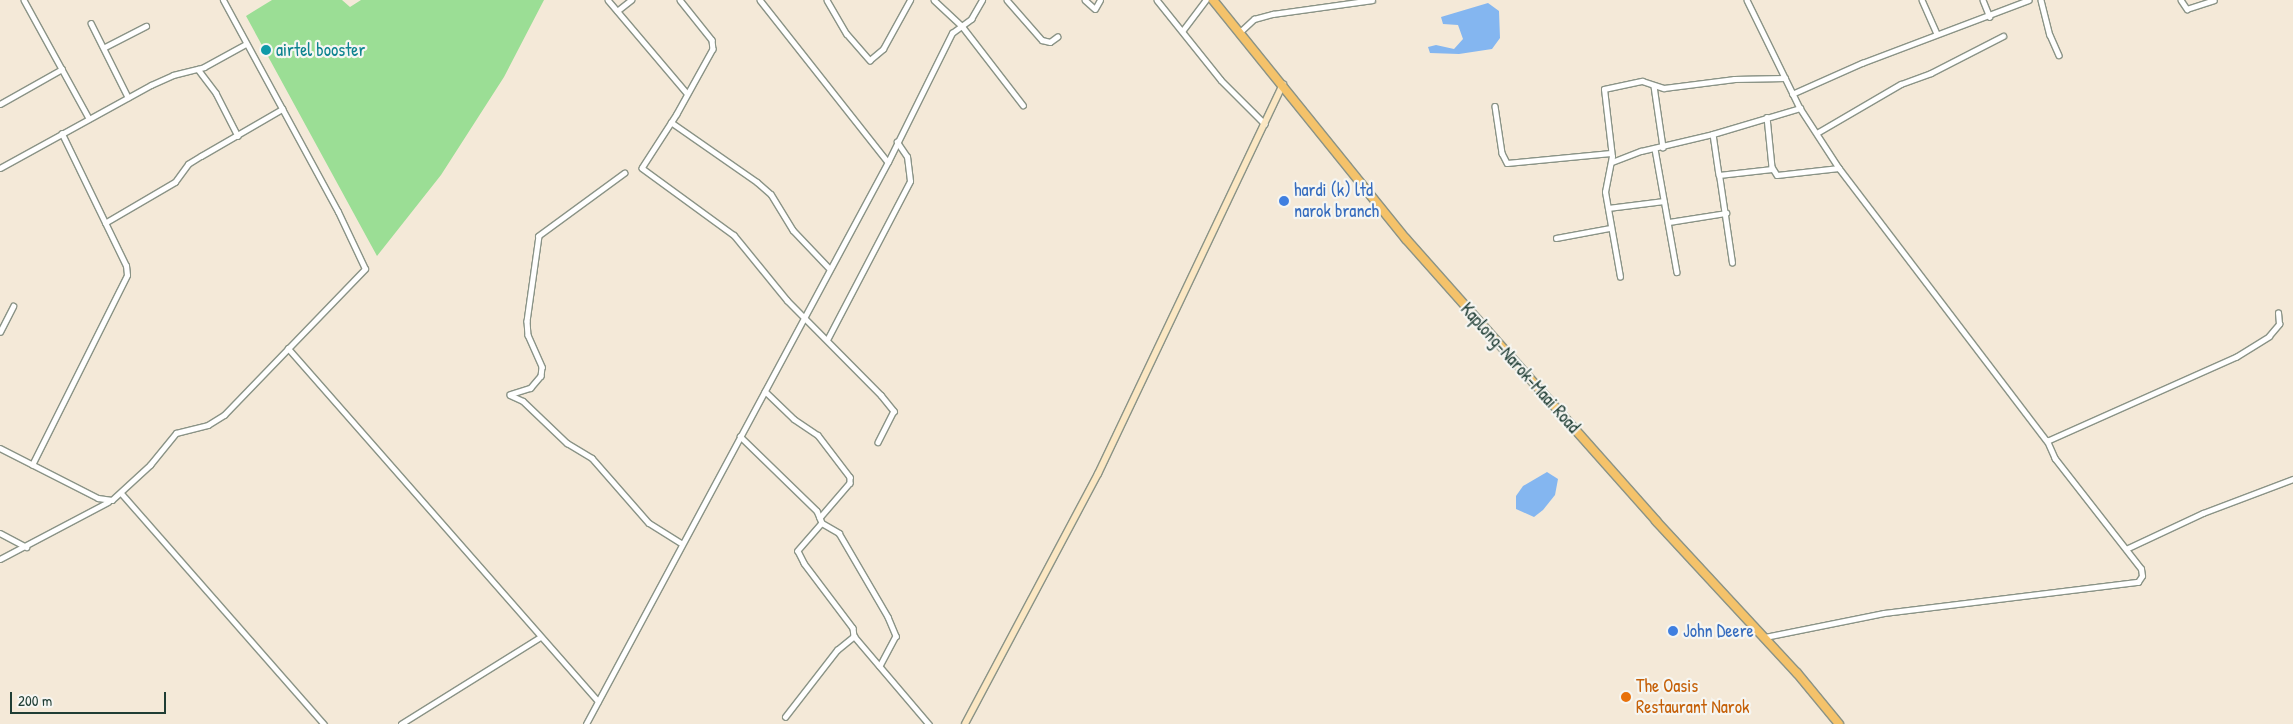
<!DOCTYPE html>
<style>
body{margin:0}
#map{position:relative;width:2293px;height:724px;overflow:hidden;background:#f4e9d8;font-family:"Patrick Hand",sans-serif}
div>[style]{position:absolute}
.green>*{inset:0;background:#9bde95}
.water>*{inset:0;background:#84b6f0}
.roads{filter:drop-shadow(1px 0 #8a9386) drop-shadow(-1px 0 #8a9386) drop-shadow(0 1px #8a9386) drop-shadow(0 -1px #8a9386)}
.street>*{height:4.5px;margin:-2.25px;padding:0 2.25px;transform-origin:2.25px;border-radius:2.25px;background:#fff}
.secondary>*{height:5.5px;margin:-2.75px;padding:0 2.75px;transform-origin:2.75px;border-radius:2.75px;background:#fbe7c3}
.highway>*{height:8px;margin:-4px;padding:0 4px;transform-origin:4px;border-radius:4px;background:#f4c26a}
.dots>*{width:14px;height:14px;translate:-50% -50%;box-sizing:border-box;border:2px solid #f6f6f2;border-radius:50%}
span{translate:-50% -50%;white-space:nowrap;text-align:center;line-height:1.15;-webkit-text-stroke:4.5px #f6f6f2;paint-order:stroke}
.culture-label{font-size:18px;color:#0d838f}
.left{translate:0 -50%;text-align:left}
.shop-label{font-size:18px;color:#366cbe}
.street-label{font-size:18px;color:#1f3d34}
.food-label{font-size:18px;color:#c56008}
.scale{position:absolute;left:10px;top:692px;width:156px;height:22px;box-sizing:border-box;border:2px solid #1f3d34;border-top:0;padding-left:6px;font-size:15px;line-height:18px;white-space:nowrap;color:#1f3d34;-webkit-text-stroke:4px #f6f6f2;paint-order:stroke}
</style>
<div id="map">
<div class="green">
<div style="clip-path:polygon(272px 0,342px 0,350px 7px,361px 0,544px 0,504px 77px,441px 175px,377px 256px,246px 16px)"></div>
</div>
<div class="water">
<div style="clip-path:polygon(1488px 3px,1499px 11px,1500px 38px,1492px 49px,1459px 54px,1430px 53px,1428px 47px,1436px 45px,1454px 49px,1463px 39px,1458px 25px,1443px 24px,1441px 17px)"></div>
<div style="clip-path:polygon(1547px 472px,1558px 479px,1555px 495px,1543px 510px,1534px 517px,1516px 509px,1516px 496px,1523px 486px)"></div>
</div>
<div class="roads">
<div class="street">
<div style="left:24px;top:0;width:135px;rotate:61.2deg"></div>
<div style="left:608px;top:0;width:122px;rotate:49.7deg"></div>
<div style="left:680px;top:0;width:51px;rotate:51.3deg"></div>
<div style="left:712px;top:40px;width:9px;rotate:84deg"></div>
<div style="left:713px;top:49px;width:74px;rotate:119deg"></div>
<div style="left:677px;top:114px;width:64px;rotate:122.9deg"></div>
<div style="left:642px;top:168px;width:114px;rotate:36.1deg"></div>
<div style="left:734px;top:235px;width:84px;rotate:50.8deg"></div>
<div style="left:787px;top:300px;width:134px;rotate:45.3deg"></div>
<div style="left:881px;top:395px;width:21px;rotate:51deg"></div>
<div style="left:894px;top:411px;width:35px;rotate:117deg"></div>
<div style="left:760px;top:0;width:206px;rotate:51.7deg"></div>
<div style="left:827px;top:0;width:39px;rotate:60deg"></div>
<div style="left:847px;top:34px;width:35px;rotate:49deg"></div>
<div style="left:870px;top:60px;width:17px;rotate:-40deg"></div>
<div style="left:883px;top:49px;width:56px;rotate:-61.1deg"></div>
<div style="left:934px;top:0;width:38px;rotate:43deg"></div>
<div style="left:962px;top:26px;width:100px;rotate:52.3deg"></div>
<div style="left:1007px;top:0;width:53px;rotate:48.8deg"></div>
<div style="left:1042px;top:40px;width:8px;rotate:14deg"></div>
<div style="left:1050px;top:42px;width:9px;rotate:-36deg"></div>
<div style="left:1085px;top:0;width:13px;rotate:42deg"></div>
<div style="left:1095px;top:9px;width:10px;rotate:-61deg"></div>
<div style="left:1157px;top:0;width:102px;rotate:51.3deg"></div>
<div style="left:1221px;top:80px;width:62px;rotate:45deg"></div>
<div style="left:1747px;top:0;width:120px;rotate:63.9deg"></div>
<div style="left:1800px;top:108px;width:72px;rotate:57deg"></div>
<div style="left:1839px;top:168px;width:343px;rotate:52.7deg"></div>
<div style="left:1922px;top:0;width:37px;rotate:66deg"></div>
<div style="left:1983px;top:0;width:18px;rotate:68deg"></div>
<div style="left:2041px;top:0;width:36px;rotate:76deg"></div>
<div style="left:2050px;top:35px;width:22px;rotate:66deg"></div>
<div style="left:2181px;top:0;width:11px;rotate:56deg"></div>
<div style="left:2187px;top:9px;width:28px;rotate:-18deg"></div>
<div style="left:617px;top:11px;width:18px;rotate:-38deg"></div>
<div style="left:91px;top:23px;width:83px;rotate:63.4deg"></div>
<div style="left:1183px;top:30px;width:38px;rotate:-53deg"></div>
<div style="left:1240px;top:32px;width:19px;rotate:-43deg"></div>
<div style="left:1254px;top:19px;width:20px;rotate:-15deg"></div>
<div style="left:1273px;top:14px;width:100px;rotate:-8deg"></div>
<div style="left:105px;top:47px;width:46px;rotate:-27.1deg"></div>
<div style="left:198px;top:69px;width:30px;rotate:53deg"></div>
<div style="left:216px;top:93px;width:48px;rotate:62.9deg"></div>
<div style="left:1654px;top:86px;width:62px;rotate:81.6deg"></div>
<div style="left:1792px;top:94px;width:77px;rotate:-23.9deg"></div>
<div style="left:1862px;top:63px;width:178px;rotate:-20.7deg"></div>
<div style="left:0;top:104px;width:71px;rotate:-29.4deg"></div>
<div style="left:1495px;top:106px;width:48px;rotate:81.5deg"></div>
<div style="left:1502px;top:153px;width:11px;rotate:63deg"></div>
<div style="left:1507px;top:163px;width:104px;rotate:-5.5deg"></div>
<div style="left:1767px;top:117px;width:50px;rotate:84.3deg"></div>
<div style="left:1772px;top:167px;width:9px;rotate:58deg"></div>
<div style="left:1777px;top:175px;width:62px;rotate:-6.4deg"></div>
<div style="left:671px;top:122px;width:105px;rotate:34.9deg"></div>
<div style="left:757px;top:182px;width:18px;rotate:41deg"></div>
<div style="left:771px;top:194px;width:42px;rotate:58.6deg"></div>
<div style="left:793px;top:230px;width:52px;rotate:46.5deg"></div>
<div style="left:1817px;top:133px;width:97px;rotate:-30.3deg"></div>
<div style="left:1901px;top:84px;width:32px;rotate:-20deg"></div>
<div style="left:1931px;top:73px;width:81px;rotate:-27.2deg"></div>
<div style="left:1713px;top:134px;width:41px;rotate:81.7deg"></div>
<div style="left:1655px;top:149px;width:125px;rotate:79.9deg"></div>
<div style="left:1612px;top:162px;width:31px;rotate:-21deg"></div>
<div style="left:1641px;top:151px;width:74px;rotate:-13.3deg"></div>
<div style="left:1713px;top:134px;width:91px;rotate:-16.6deg"></div>
<div style="left:0;top:168px;width:172px;rotate:-28.8deg"></div>
<div style="left:151px;top:85px;width:24px;rotate:-24deg"></div>
<div style="left:173px;top:75px;width:32px;rotate:-14deg"></div>
<div style="left:204px;top:67px;width:48px;rotate:-28.7deg"></div>
<div style="left:625px;top:173px;width:107px;rotate:143.8deg"></div>
<div style="left:539px;top:236px;width:86px;rotate:98deg"></div>
<div style="left:527px;top:321px;width:14px;rotate:86deg"></div>
<div style="left:528px;top:335px;width:35px;rotate:66deg"></div>
<div style="left:542px;top:367px;width:9px;rotate:96deg"></div>
<div style="left:541px;top:376px;width:16px;rotate:130deg"></div>
<div style="left:531px;top:388px;width:22px;rotate:162deg"></div>
<div style="left:510px;top:395px;width:14px;rotate:25deg"></div>
<div style="left:523px;top:401px;width:61px;rotate:43.7deg"></div>
<div style="left:567px;top:443px;width:29px;rotate:31deg"></div>
<div style="left:592px;top:458px;width:86px;rotate:48.8deg"></div>
<div style="left:649px;top:523px;width:39px;rotate:32deg"></div>
<div style="left:1608px;top:208px;width:56px;rotate:-7.1deg"></div>
<div style="left:1669px;top:222px;width:58px;rotate:-9deg"></div>
<div style="left:105px;top:223px;width:81px;rotate:-30.4deg"></div>
<div style="left:175px;top:182px;width:22px;rotate:-54deg"></div>
<div style="left:188px;top:164px;width:15px;rotate:-32deg"></div>
<div style="left:201px;top:156px;width:94px;rotate:-30.1deg"></div>
<div style="left:1556px;top:238px;width:55px;rotate:-10.5deg"></div>
<div style="left:1732px;top:263px;width:89px;rotate:-98.4deg"></div>
<div style="left:1719px;top:175px;width:53px;rotate:-6.5deg"></div>
<div style="left:1620px;top:277px;width:86px;rotate:-100deg"></div>
<div style="left:1605px;top:192px;width:36px;rotate:-79deg"></div>
<div style="left:1612px;top:157px;width:68px;rotate:-96.7deg"></div>
<div style="left:1604px;top:89px;width:39px;rotate:-12deg"></div>
<div style="left:1642px;top:81px;width:23px;rotate:18deg"></div>
<div style="left:1664px;top:88px;width:71px;rotate:-7.3deg"></div>
<div style="left:1734px;top:79px;width:51px;rotate:-1.1deg"></div>
<div style="left:0;top:332px;width:29px;rotate:-63deg"></div>
<div style="left:827px;top:340px;width:179px;rotate:-62.4deg"></div>
<div style="left:910px;top:181px;width:24px;rotate:-97deg"></div>
<div style="left:907px;top:157px;width:18px;rotate:-124deg"></div>
<div style="left:288px;top:348px;width:470px;rotate:48.7deg"></div>
<div style="left:765px;top:391px;width:40px;rotate:44deg"></div>
<div style="left:794px;top:419px;width:29px;rotate:34deg"></div>
<div style="left:818px;top:435px;width:53px;rotate:52.7deg"></div>
<div style="left:850px;top:477px;width:6px;rotate:90deg"></div>
<div style="left:850px;top:483px;width:46px;rotate:130.6deg"></div>
<div style="left:740px;top:436px;width:107px;rotate:44.2deg"></div>
<div style="left:817px;top:511px;width:13px;rotate:67deg"></div>
<div style="left:822px;top:523px;width:37px;rotate:131deg"></div>
<div style="left:798px;top:551px;width:13px;rotate:63deg"></div>
<div style="left:804px;top:563px;width:81px;rotate:53deg"></div>
<div style="left:853px;top:628px;width:8px;rotate:83deg"></div>
<div style="left:854px;top:636px;width:116px;rotate:49.6deg"></div>
<div style="left:0;top:448px;width:110px;rotate:27deg"></div>
<div style="left:98px;top:498px;width:14px;rotate:8deg"></div>
<div style="left:112px;top:500px;width:52px;rotate:-42.6deg"></div>
<div style="left:150px;top:465px;width:41px;rotate:-50.9deg"></div>
<div style="left:176px;top:433px;width:33px;rotate:-14deg"></div>
<div style="left:208px;top:425px;width:19px;rotate:-32deg"></div>
<div style="left:224px;top:415px;width:203px;rotate:-46deg"></div>
<div style="left:365px;top:269px;width:63px;rotate:-115.3deg"></div>
<div style="left:338px;top:212px;width:241px;rotate:-118.5deg"></div>
<div style="left:32px;top:465px;width:212px;rotate:-63.4deg"></div>
<div style="left:127px;top:275px;width:9px;rotate:-96deg"></div>
<div style="left:126px;top:266px;width:147px;rotate:-115.9deg"></div>
<div style="left:122px;top:494px;width:306px;rotate:48.7deg"></div>
<div style="left:822px;top:523px;width:20px;rotate:30deg"></div>
<div style="left:839px;top:533px;width:97px;rotate:59.7deg"></div>
<div style="left:888px;top:617px;width:21px;rotate:67deg"></div>
<div style="left:896px;top:636px;width:34px;rotate:118deg"></div>
<div style="left:0;top:533px;width:30px;rotate:28deg"></div>
<div style="left:2126px;top:549px;width:85px;rotate:-25.1deg"></div>
<div style="left:2203px;top:513px;width:96px;rotate:-20.7deg"></div>
<div style="left:0;top:559px;width:122px;rotate:-27.8deg"></div>
<div style="left:1765px;top:637px;width:121px;rotate:-11.4deg"></div>
<div style="left:1884px;top:613px;width:256px;rotate:-7deg"></div>
<div style="left:2138px;top:582px;width:7px;rotate:-56deg"></div>
<div style="left:2142px;top:576px;width:7px;rotate:-98deg"></div>
<div style="left:2141px;top:569px;width:140px;rotate:-128deg"></div>
<div style="left:2055px;top:459px;width:20px;rotate:-114deg"></div>
<div style="left:2047px;top:441px;width:207px;rotate:-24deg"></div>
<div style="left:2236px;top:357px;width:39px;rotate:-32deg"></div>
<div style="left:2269px;top:336px;width:16px;rotate:-50deg"></div>
<div style="left:2279px;top:324px;width:11px;rotate:-95deg"></div>
<div style="left:785px;top:717px;width:85px;rotate:-52.2deg"></div>
<div style="left:837px;top:650px;width:22px;rotate:-39deg"></div>
<div style="left:401px;top:724px;width:164px;rotate:-32deg"></div>
<div style="left:586px;top:724px;width:638px;rotate:-61.75deg"></div>
<div style="left:888px;top:162px;width:144px;rotate:-63.6deg"></div>
<div style="left:952px;top:33px;width:24px;rotate:-36deg"></div>
<div style="left:971px;top:19px;width:22px;rotate:-60deg"></div>
</div>
<div class="secondary">
<div style="left:965px;top:724px;width:283px;rotate:-62deg"></div>
<div style="left:1098px;top:474px;width:431px;rotate:-64.6deg"></div>
</div>
<div class="highway">
<div style="left:1213px;top:0;width:307px;rotate:51.1deg"></div>
<div style="left:1406px;top:239px;width:377px;rotate:48.4deg"></div>
<div style="left:1656px;top:521px;width:207px;rotate:47.2deg"></div>
<div style="left:1797px;top:673px;width:66px;rotate:50.5deg"></div>
</div>
</div>
<div class="dots">
<div style="left:266px;top:50px;background:#0f9aa8"></div>
<div style="left:1284px;top:201px;background:#3f7fe0"></div>
<div style="left:1673px;top:631px;background:#3f7fe0"></div>
<div style="left:1626px;top:697px;background:#e8710a"></div>
</div>
<div class="culture-label">
<span class="left" style="left:276px;top:50px">airtel booster</span>
</div>
<div class="shop-label">
<span class="left" style="left:1294px;top:201px">hardi (k) ltd<br>narok branch</span>
<span class="left" style="left:1683px;top:631px">John Deere</span>
</div>
<div class="street-label">
<span style="left:1520px;top:368px;rotate:48deg">Kaplong-Narok-Maai Road</span>
</div>
<div class="food-label">
<span class="left" style="left:1636px;top:697px">The Oasis<br>Restaurant Narok</span>
</div>
<div class="scale">200 m</div>
</div>
